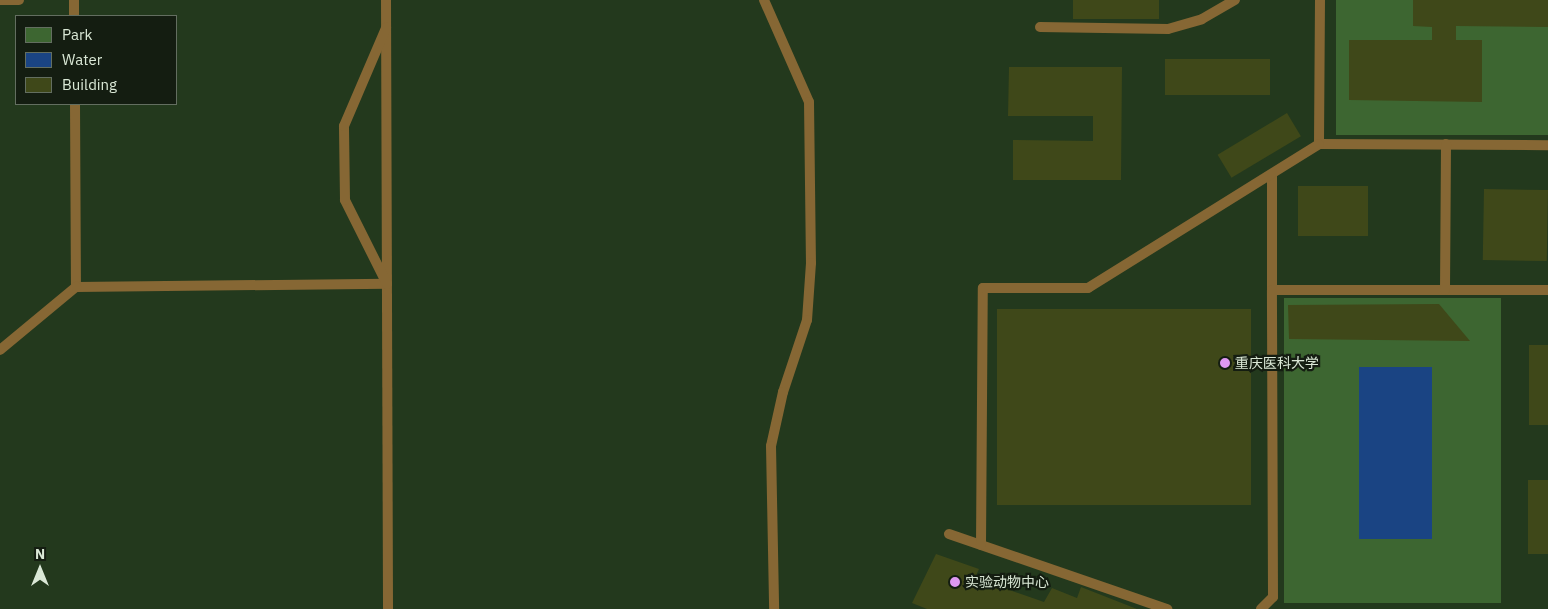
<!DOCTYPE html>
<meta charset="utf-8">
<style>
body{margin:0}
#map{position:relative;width:1548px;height:609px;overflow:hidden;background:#23391d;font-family:"IBM Plex Sans","Noto Sans SC",sans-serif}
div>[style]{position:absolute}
.green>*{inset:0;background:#3d6631;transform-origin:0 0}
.water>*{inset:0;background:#1a4483;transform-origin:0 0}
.building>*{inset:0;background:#3f4819;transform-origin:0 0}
.lane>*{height:10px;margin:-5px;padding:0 5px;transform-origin:5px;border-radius:5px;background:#866734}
.dots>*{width:14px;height:14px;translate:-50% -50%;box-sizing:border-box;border:2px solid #141d11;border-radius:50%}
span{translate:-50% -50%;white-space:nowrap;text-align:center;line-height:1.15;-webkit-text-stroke:4.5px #141d11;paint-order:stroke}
.poi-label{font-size:14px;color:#dae8d6}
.left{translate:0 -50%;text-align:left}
.legend{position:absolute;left:15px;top:15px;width:162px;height:90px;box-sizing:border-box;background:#141d11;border:1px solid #636e60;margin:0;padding:6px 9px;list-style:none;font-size:15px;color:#dae8d6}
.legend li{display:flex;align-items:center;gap:10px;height:25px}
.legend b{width:25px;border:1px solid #636e60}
.north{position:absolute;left:15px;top:544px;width:50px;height:50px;-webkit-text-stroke:4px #141d11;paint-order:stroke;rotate:0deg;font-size:14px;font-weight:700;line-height:20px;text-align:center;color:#dae8d6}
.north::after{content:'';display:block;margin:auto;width:18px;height:22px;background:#dae8d6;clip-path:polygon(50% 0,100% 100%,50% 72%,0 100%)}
</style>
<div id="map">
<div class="green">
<div style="left:1336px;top:0;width:212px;height:135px"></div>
<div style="left:1284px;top:298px;width:217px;height:305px"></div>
</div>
<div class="water">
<div style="left:1432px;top:367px;width:172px;height:73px;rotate:90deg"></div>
</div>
<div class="building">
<div style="left:1073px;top:0;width:86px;height:19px"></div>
<div style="clip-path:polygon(1413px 0,1548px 0,1548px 27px,1456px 26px,1456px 40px,1482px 40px,1482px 102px,1349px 100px,1349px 40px,1432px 40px,1432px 27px,1413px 26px)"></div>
<div style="left:1165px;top:59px;width:105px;height:36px"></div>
<div style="clip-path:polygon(1009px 67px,1122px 67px,1121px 180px,1013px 180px,1013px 140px,1093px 141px,1093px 116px,1008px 116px)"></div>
<div style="left:1287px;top:113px;width:27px;height:81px;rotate:59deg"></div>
<div style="left:1298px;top:186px;width:70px;height:50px"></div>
<div style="left:1484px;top:189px;width:64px;height:71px;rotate:1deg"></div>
<div style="clip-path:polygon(1439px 304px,1470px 341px,1289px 339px,1288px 305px)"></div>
<div style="left:997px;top:309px;width:254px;height:196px"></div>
<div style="left:1529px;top:345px;width:19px;height:80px"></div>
<div style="left:1528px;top:480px;width:20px;height:74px"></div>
<div style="clip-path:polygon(936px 554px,979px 569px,975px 578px,1044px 602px,1052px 588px,1077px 598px,1081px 587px,1137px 609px,927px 609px,912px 603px)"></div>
</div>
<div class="lane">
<div style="left:0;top:0;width:19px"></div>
<div style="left:74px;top:0;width:16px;rotate:90deg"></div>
<div style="left:386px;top:0;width:609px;rotate:89.81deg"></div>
<div style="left:764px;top:0;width:111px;rotate:66.2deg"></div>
<div style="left:809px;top:102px;width:161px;rotate:89.3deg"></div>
<div style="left:811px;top:263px;width:57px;rotate:94deg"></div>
<div style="left:807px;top:320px;width:76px;rotate:108.4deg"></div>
<div style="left:783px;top:392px;width:55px;rotate:102.5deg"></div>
<div style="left:771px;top:446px;width:163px;rotate:88.9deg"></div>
<div style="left:1320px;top:0;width:144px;rotate:90.4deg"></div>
<div style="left:1319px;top:144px;width:229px;rotate:0.3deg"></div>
<div style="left:1040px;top:27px;width:128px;rotate:0.9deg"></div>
<div style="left:1168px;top:29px;width:35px;rotate:-16deg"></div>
<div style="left:1202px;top:19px;width:38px;rotate:-30deg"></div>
<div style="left:75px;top:104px;width:183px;rotate:89.7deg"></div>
<div style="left:76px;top:287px;width:311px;rotate:-0.6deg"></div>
<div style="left:387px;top:284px;width:94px;rotate:-116.6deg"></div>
<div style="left:345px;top:200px;width:74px;rotate:-90.8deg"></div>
<div style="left:344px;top:126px;width:107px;rotate:-66.8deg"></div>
<div style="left:1272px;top:290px;width:115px;rotate:-90deg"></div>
<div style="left:1445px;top:290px;width:103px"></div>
<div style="left:0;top:350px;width:99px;rotate:-39.7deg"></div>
<div style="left:949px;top:534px;width:231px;rotate:19deg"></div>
<div style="left:981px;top:545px;width:257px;rotate:-89.6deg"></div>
<div style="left:983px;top:288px;width:105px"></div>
<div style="left:1088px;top:288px;width:272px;rotate:-31.9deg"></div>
<div style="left:1261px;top:609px;width:17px;rotate:-45deg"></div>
<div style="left:1273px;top:597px;width:307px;rotate:-90.2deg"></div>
<div style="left:1272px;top:290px;width:173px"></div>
<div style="left:1445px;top:290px;width:146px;rotate:-89.6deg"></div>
</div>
<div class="dots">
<div style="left:1225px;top:363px;background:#df98f2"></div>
<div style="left:955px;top:582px;background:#df98f2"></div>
</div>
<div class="poi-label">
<span class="left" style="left:1235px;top:363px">重庆医科大学</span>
<span class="left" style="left:965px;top:582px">实验动物中心</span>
</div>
<ul class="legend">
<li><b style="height:14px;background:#3d6631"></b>Park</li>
<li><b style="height:14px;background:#1a4483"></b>Water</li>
<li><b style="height:14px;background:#3f4819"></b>Building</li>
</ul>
<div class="north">N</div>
</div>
